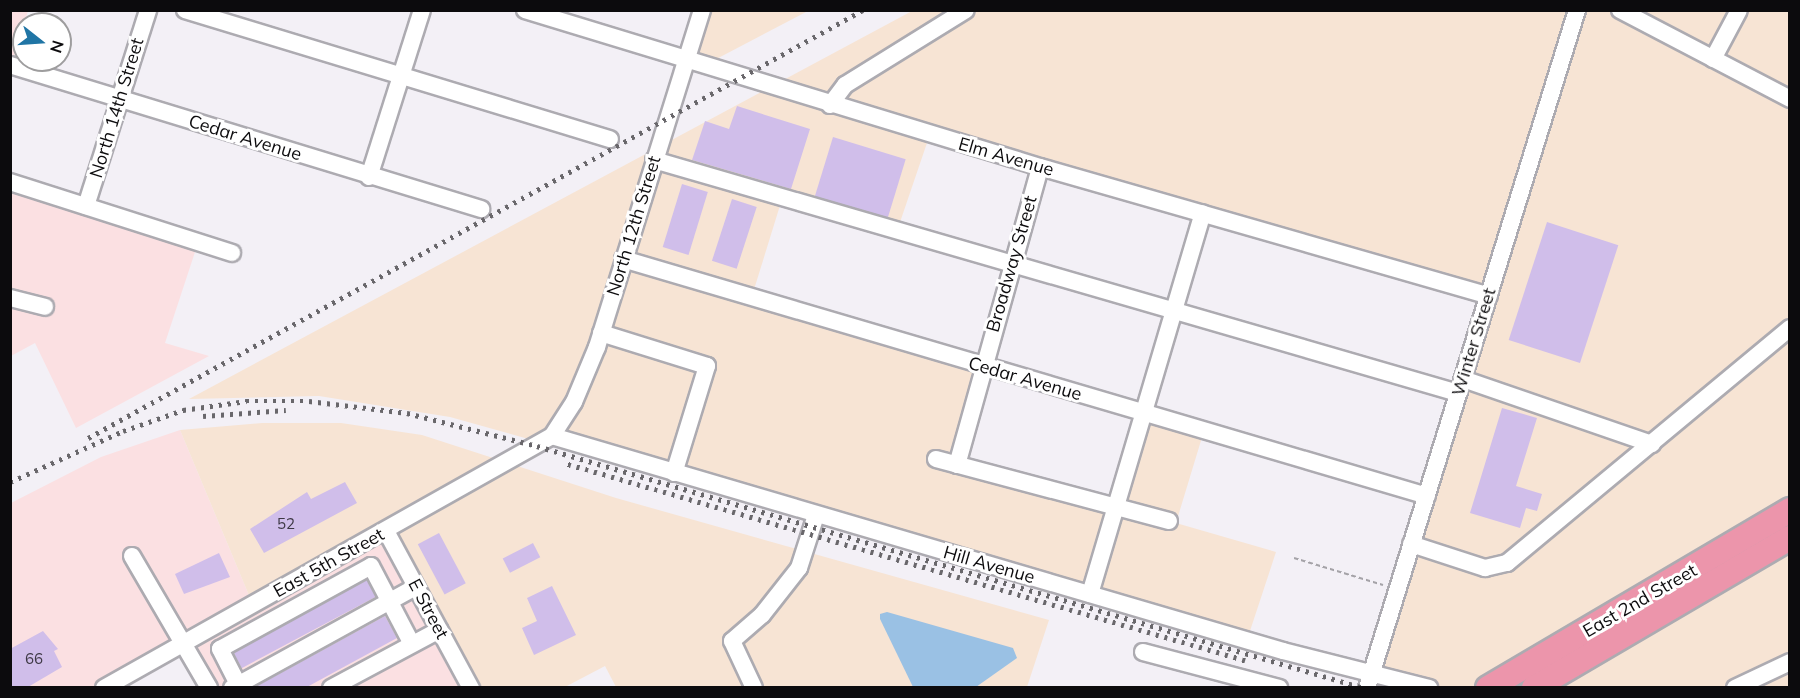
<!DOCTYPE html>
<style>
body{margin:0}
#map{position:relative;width:1800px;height:698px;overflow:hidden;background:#f3f0f6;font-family:Mulish,sans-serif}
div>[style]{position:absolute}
.commercial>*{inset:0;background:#fbe0e2}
.industrial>*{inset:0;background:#f7e4d4}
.water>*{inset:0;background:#9ac1e4}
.building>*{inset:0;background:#d0beea;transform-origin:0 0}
.path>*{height:2px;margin-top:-1px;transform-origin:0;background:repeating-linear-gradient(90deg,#a5a3a8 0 4.5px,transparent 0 7.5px)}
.roads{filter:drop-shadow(2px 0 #adabb1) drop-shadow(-2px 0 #adabb1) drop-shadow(0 2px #adabb1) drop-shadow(0 -2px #adabb1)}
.minor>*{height:16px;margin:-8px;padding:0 8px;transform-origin:8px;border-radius:8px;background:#fff}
.highway>*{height:24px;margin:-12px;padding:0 12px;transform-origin:12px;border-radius:12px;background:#ec95ab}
.rail>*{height:4.5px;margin-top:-2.25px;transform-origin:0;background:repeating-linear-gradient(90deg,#69676b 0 3px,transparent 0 9px)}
span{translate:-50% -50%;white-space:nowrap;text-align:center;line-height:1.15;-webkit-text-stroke:6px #fff;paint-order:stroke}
.number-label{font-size:15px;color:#3d3844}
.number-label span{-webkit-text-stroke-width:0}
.street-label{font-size:18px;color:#0c0b0d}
.frame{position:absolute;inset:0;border:12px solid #0c0b0d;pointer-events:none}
.north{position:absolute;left:12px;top:12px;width:60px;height:60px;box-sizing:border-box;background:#fff;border:2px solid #9e9d9e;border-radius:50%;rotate:107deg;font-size:16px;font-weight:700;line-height:24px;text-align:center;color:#0c0b0d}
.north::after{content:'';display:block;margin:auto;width:21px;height:27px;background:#2075a5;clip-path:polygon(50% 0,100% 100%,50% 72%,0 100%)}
</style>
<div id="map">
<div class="commercial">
<div style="clip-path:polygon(11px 11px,28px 11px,13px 60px,11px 59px)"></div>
<div style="clip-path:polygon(11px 187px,197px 246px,165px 343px,209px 356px,76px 428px,35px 343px,11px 356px)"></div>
<div style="clip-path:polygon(180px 430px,253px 605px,386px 531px,471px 687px,209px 687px,184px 644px,104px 687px,11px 688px,11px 503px,101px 457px)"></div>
</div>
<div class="industrial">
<div style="clip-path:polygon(702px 11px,808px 11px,703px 66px,686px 61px)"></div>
<div style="clip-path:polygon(912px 11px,1789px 11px,1789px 687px,1429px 688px,1371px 673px,1488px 296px,928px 140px,897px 231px,782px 199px,752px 296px,983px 366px,957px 464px,1116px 507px,1143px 414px,1203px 434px,1176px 523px,1276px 552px,1247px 640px,450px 417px,319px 396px,189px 399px)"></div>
<div style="clip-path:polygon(262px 423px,341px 423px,422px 435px,616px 498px,1049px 620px,1027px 687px,616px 687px,605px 666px,565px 687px,471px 687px,386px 531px,253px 605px,180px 430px)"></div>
</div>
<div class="water">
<div style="clip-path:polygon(887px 612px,1013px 648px,1017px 658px,976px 687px,913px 687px,880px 619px,880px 614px)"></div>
</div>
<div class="building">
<div style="clip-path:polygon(737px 106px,810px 129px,791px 189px,692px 160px,705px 121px,729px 129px)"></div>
<div style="left:833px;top:137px;width:76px;height:62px;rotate:17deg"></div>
<div style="left:682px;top:184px;width:27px;height:66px;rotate:17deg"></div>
<div style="left:732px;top:199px;width:26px;height:65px;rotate:18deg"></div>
<div style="left:1547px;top:222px;width:75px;height:124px;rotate:18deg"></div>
<div style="clip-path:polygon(1502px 408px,1537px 418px,1516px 486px,1542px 494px,1537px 511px,1526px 508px,1520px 528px,1470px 513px)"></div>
<div style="clip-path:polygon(345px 482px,357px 503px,264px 553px,250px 529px,307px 492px,311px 499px)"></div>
<div style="left:439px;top:533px;width:57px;height:24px;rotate:62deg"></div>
<div style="left:533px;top:543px;width:16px;height:34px;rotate:63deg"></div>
<div style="clip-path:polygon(219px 553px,230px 577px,184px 594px,175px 574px)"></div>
<div style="left:367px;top:580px;width:19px;height:152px;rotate:62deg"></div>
<div style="clip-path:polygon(552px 586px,576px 635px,534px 655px,522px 628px,537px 621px,527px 598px)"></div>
<div style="clip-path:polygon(385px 616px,397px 638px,307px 687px,255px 687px)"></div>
<div style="clip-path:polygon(43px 631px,58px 649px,54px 651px,62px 667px,28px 687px,10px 687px,10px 649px)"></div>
</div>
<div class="path">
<div style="left:1294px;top:558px;width:93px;rotate:16.9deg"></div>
</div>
<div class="roads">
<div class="minor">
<div style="left:185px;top:10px;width:444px;rotate:16.9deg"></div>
<div style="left:525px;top:10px;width:538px;rotate:16.95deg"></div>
<div style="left:1040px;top:167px;width:467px;rotate:16deg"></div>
<div style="left:1620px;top:10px;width:192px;rotate:27.6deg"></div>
<div style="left:1713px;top:59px;width:55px;rotate:-62deg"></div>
<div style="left:10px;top:65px;width:493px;rotate:17deg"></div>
<div style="left:830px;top:105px;width:25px;rotate:-53deg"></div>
<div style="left:845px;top:85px;width:142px;rotate:-31.8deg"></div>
<div style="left:654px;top:160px;width:837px;rotate:16.16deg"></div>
<div style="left:369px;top:177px;width:175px;rotate:-72.4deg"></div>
<div style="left:10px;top:182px;width:233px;rotate:17.7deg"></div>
<div style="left:86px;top:206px;width:206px;rotate:-72.4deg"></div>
<div style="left:623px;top:259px;width:838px;rotate:16.42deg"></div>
<div style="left:10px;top:298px;width:36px;rotate:14deg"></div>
<div style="left:601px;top:333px;width:111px;rotate:17.3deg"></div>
<div style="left:707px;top:366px;width:112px;rotate:107.1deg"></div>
<div style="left:1463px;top:379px;width:200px;rotate:19deg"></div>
<div style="left:552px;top:436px;width:762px;rotate:16.39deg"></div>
<div style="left:1283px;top:651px;width:151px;rotate:14.2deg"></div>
<div style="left:936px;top:459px;width:241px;rotate:14.9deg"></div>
<div style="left:957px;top:465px;width:309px;rotate:-74.4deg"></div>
<div style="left:386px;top:531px;width:179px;rotate:61.6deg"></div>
<div style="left:1411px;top:544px;width:78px;rotate:18deg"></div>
<div style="left:1485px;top:568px;width:23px;rotate:-13deg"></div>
<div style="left:1507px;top:563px;width:368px;rotate:-39.7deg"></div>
<div style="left:132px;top:556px;width:153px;rotate:59.7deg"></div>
<div style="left:1090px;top:594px;width:397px;rotate:-73.5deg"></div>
<div style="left:1143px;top:652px;width:141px;rotate:14.8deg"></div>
<div style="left:104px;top:688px;width:514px;rotate:-29.36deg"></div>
<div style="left:552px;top:436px;width:40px;rotate:-57.1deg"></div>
<div style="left:574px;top:402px;width:60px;rotate:-67.3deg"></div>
<div style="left:597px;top:347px;width:353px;rotate:-72.7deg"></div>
<div style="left:232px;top:688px;width:210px;rotate:-28.8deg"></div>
<div style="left:240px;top:688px;width:44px;rotate:-117.1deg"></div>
<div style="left:220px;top:649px;width:172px;rotate:-28.8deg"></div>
<div style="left:371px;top:566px;width:88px;rotate:62.3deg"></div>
<div style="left:331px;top:688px;width:123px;rotate:-28.2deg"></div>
<div style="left:754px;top:688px;width:52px;rotate:-115.1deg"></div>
<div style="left:732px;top:641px;width:40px;rotate:-41deg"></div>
<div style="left:762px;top:615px;width:60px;rotate:-51.8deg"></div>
<div style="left:799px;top:568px;width:56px;rotate:-72.2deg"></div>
<div style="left:1367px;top:688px;width:710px;rotate:-72.79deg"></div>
<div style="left:1735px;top:688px;width:61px;rotate:-25.3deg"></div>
</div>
<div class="highway">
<div style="left:1488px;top:688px;width:351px;rotate:-30.5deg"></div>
<div style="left:1534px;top:688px;width:297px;rotate:-30.4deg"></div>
</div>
</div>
<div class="rail">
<div style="left:203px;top:416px;width:83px;rotate:-4.1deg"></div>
<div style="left:88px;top:438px;width:885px;rotate:-28.91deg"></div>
<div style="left:568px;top:464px;width:708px;rotate:16.16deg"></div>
<div style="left:10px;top:482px;width:124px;rotate:-24.3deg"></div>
<div style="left:123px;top:431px;width:64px;rotate:-19.3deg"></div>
<div style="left:183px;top:410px;width:64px;rotate:-8.1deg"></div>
<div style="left:246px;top:401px;width:63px"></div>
<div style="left:309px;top:401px;width:99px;rotate:7deg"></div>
<div style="left:407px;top:413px;width:134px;rotate:14.2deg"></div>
<div style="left:537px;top:446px;width:862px;rotate:16.31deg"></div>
</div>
<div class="number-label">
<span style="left:286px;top:524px">52</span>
<span style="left:34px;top:659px">66</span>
</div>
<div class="street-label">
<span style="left:117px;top:108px;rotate:-73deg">North 14th Street</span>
<span style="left:245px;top:138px;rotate:17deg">Cedar Avenue</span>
<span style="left:1006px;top:157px;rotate:16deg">Elm Avenue</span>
<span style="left:634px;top:226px;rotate:-73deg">North 12th Street</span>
<span style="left:1012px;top:264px;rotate:-74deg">Broadway Street</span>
<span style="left:1474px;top:342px;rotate:-73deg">Winter Street</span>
<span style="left:1025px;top:379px;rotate:16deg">Cedar Avenue</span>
<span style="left:329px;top:563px;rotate:-29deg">East 5th Street</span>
<span style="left:989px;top:565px;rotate:16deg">Hill Avenue</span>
<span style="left:1640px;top:601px;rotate:-30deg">East 2nd Street</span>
<span style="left:428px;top:609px;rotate:62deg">E Street</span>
</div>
<div class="frame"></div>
<div class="north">N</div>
</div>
